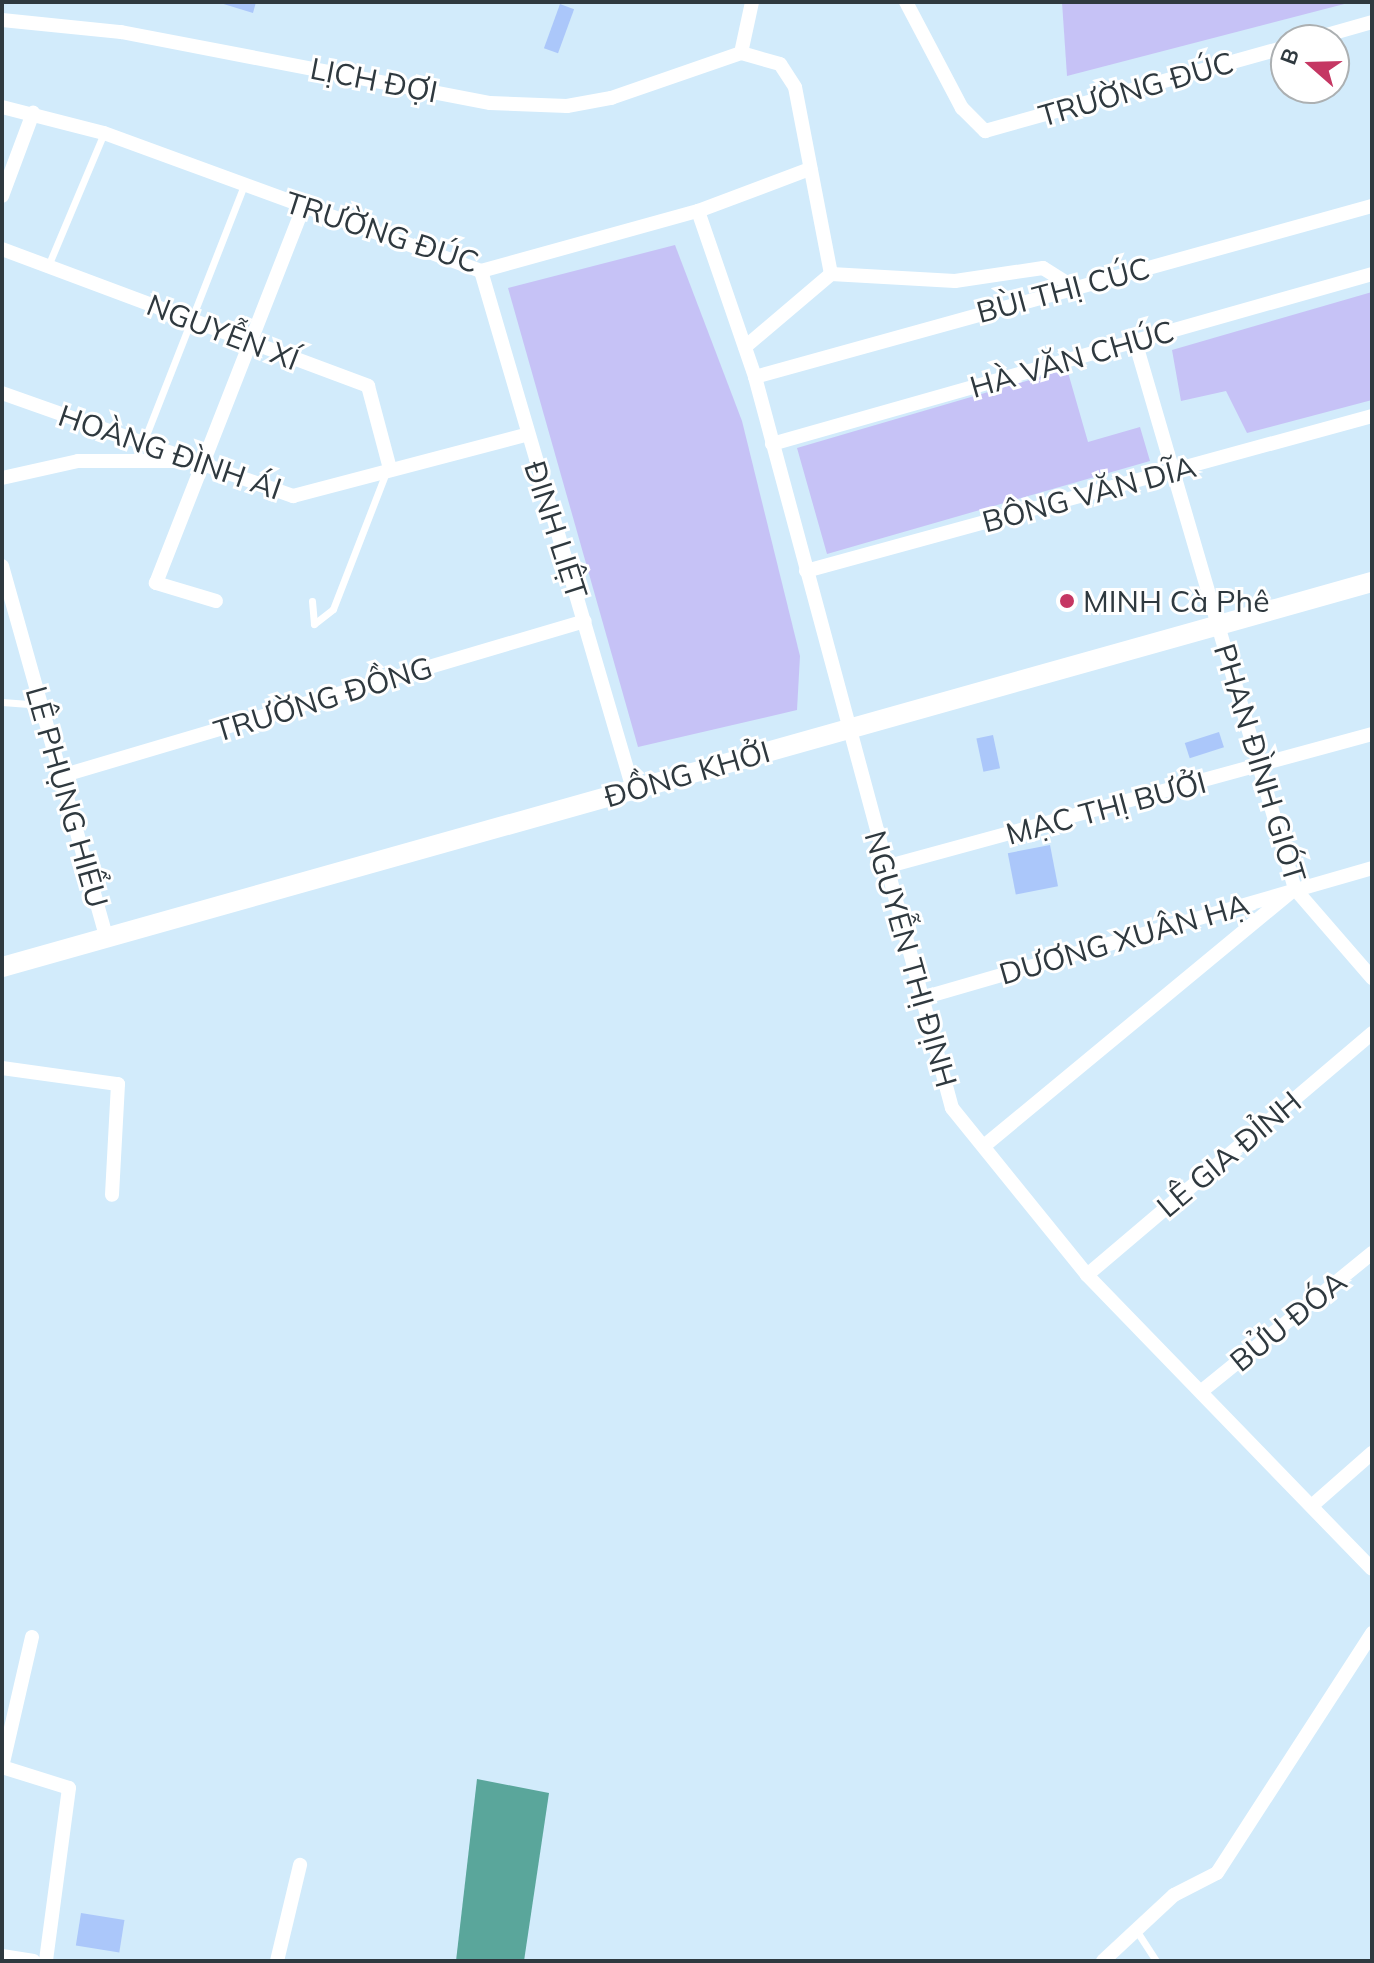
<!DOCTYPE html>
<meta charset="utf-8">
<style>
body{margin:0}
#map{position:relative;width:1374px;height:1963px;overflow:hidden;background:#d2ebfb;font-family:Mulish,sans-serif}
div>[style]{position:absolute}
.green>*{inset:0;background:#c6c2f6}
.water>*{inset:0;background:#5aa69b}
.building>*{inset:0;background:#abc7fa;transform-origin:0 0}
.lane>*{height:7px;margin:-3.5px;padding:0 3.5px;transform-origin:3.5px;border-radius:3.5px;background:#fff}
.street>*{height:14px;margin:-7px;padding:0 7px;transform-origin:7px;border-radius:7px;background:#fff}
.secondary>*{height:20px;margin:-10px;padding:0 10px;transform-origin:10px;border-radius:10px;background:#fff}
.dots>*{width:22px;height:22px;translate:-50% -50%;box-sizing:border-box;border:4px solid #fff;border-radius:50%}
span{translate:-50% -50%;white-space:nowrap;text-align:center;line-height:1.15;-webkit-text-stroke:6px #fff;paint-order:stroke}
.street-label{font-size:30px;color:#2f393f}
.poi-label{font-size:30px;color:#2f393f}
.left{translate:0 -50%;text-align:left}
.frame{position:absolute;inset:0;border:4px solid #2f393f;pointer-events:none}
.north{position:absolute;left:1270px;top:24px;width:80px;height:80px;box-sizing:border-box;background:#fff;border:2px solid #acb0b2;border-radius:50%;rotate:290deg;font-size:22px;font-weight:700;line-height:32px;text-align:center;color:#2f393f}
.north::after{content:'';display:block;margin:auto;width:28px;height:36px;background:#c53763;clip-path:polygon(50% 0,100% 100%,50% 72%,0 100%)}
</style>
<div id="map">
<div class="green">
<div style="clip-path:polygon(1062px 2px,1352px 2px,1067px 76px)"></div>
<div style="clip-path:polygon(675px 245px,742px 421px,800px 656px,797px 710px,638px 747px,508px 288px)"></div>
<div style="clip-path:polygon(1372px 292px,1372px 400px,1247px 433px,1226px 391px,1181px 401px,1172px 350px)"></div>
<div style="clip-path:polygon(1067px 369px,1088px 442px,1140px 427px,1150px 461px,827px 554px,797px 448px)"></div>
</div>
<div class="water">
<div style="clip-path:polygon(477px 1779px,549px 1793px,524px 1961px,456px 1961px)"></div>
</div>
<div class="building">
<div style="clip-path:polygon(217px 2px,256px 2px,253px 13px)"></div>
<div style="left:560px;top:4px;width:15px;height:47px;rotate:20deg"></div>
<div style="left:1219px;top:732px;width:16px;height:36px;rotate:72deg"></div>
<div style="left:993px;top:735px;width:34px;height:17px;rotate:78deg"></div>
<div style="left:1050px;top:845px;width:42px;height:43px;rotate:79deg"></div>
<div style="left:81px;top:1913px;width:44px;height:33px;rotate:9deg"></div>
</div>
<div class="lane">
<div style="left:48px;top:266px;width:144px;rotate:-67.2deg"></div>
<div style="left:143px;top:443px;width:277px;rotate:-68.6deg"></div>
<div style="left:312px;top:601px;width:23px;rotate:85deg"></div>
<div style="left:314px;top:624px;width:24px;rotate:-38deg"></div>
<div style="left:333px;top:609px;width:149px;rotate:-68.8deg"></div>
<div style="left:2px;top:702px;width:40px;rotate:4.3deg"></div>
<div style="left:1136px;top:1930px;width:37px;rotate:57deg"></div>
</div>
<div class="street">
<div style="left:906px;top:2px;width:120px;rotate:62.2deg"></div>
<div style="left:962px;top:108px;width:33px;rotate:45deg"></div>
<div style="left:985px;top:131px;width:313px;rotate:-15.6deg"></div>
<div style="left:2px;top:20px;width:120px;rotate:5.8deg"></div>
<div style="left:121px;top:32px;width:376px;rotate:10.9deg"></div>
<div style="left:490px;top:103px;width:77px;rotate:2.2deg"></div>
<div style="left:567px;top:106px;width:45px;rotate:-10.3deg"></div>
<div style="left:611px;top:98px;width:138px;rotate:-19.1deg"></div>
<div style="left:1309px;top:40px;width:66px;rotate:-15.9deg"></div>
<div style="left:2px;top:107px;width:105px;rotate:14.3deg"></div>
<div style="left:104px;top:133px;width:401px;rotate:20.1deg"></div>
<div style="left:481px;top:271px;width:225px;rotate:-15.5deg"></div>
<div style="left:698px;top:211px;width:120px;rotate:-20.6deg"></div>
<div style="left:2px;top:196px;width:89px;rotate:-69.5deg"></div>
<div style="left:698px;top:211px;width:176px;rotate:71deg"></div>
<div style="left:755px;top:377px;width:757px;rotate:74.92deg"></div>
<div style="left:952px;top:1108px;width:215px;rotate:51deg"></div>
<div style="left:1087px;top:1275px;width:409px;rotate:45.9deg"></div>
<div style="left:2px;top:249px;width:391px;rotate:20.5deg"></div>
<div style="left:368px;top:386px;width:82px;rotate:75.1deg"></div>
<div style="left:481px;top:271px;width:540px;rotate:73.65deg"></div>
<div style="left:831px;top:274px;width:124px;rotate:3.2deg"></div>
<div style="left:955px;top:281px;width:89px;rotate:-8.4deg"></div>
<div style="left:1043px;top:268px;width:36px;rotate:32deg"></div>
<div style="left:1135px;top:341px;width:571px;rotate:73.72deg"></div>
<div style="left:1295px;top:889px;width:118px;rotate:49.1deg"></div>
<div style="left:745px;top:347px;width:113px;rotate:-40.3deg"></div>
<div style="left:831px;top:274px;width:190px;rotate:-100.9deg"></div>
<div style="left:795px;top:87px;width:27px;rotate:-123deg"></div>
<div style="left:780px;top:64px;width:41px;rotate:-164.2deg"></div>
<div style="left:741px;top:53px;width:52px;rotate:-77.8deg"></div>
<div style="left:755px;top:377px;width:640px;rotate:-15.49deg"></div>
<div style="left:2px;top:393px;width:309px;rotate:19.5deg"></div>
<div style="left:293px;top:496px;width:240px;rotate:-14.7deg"></div>
<div style="left:772px;top:444px;width:624px;rotate:-15.82deg"></div>
<div style="left:2px;top:478px;width:78px;rotate:-12.6deg"></div>
<div style="left:78px;top:461px;width:111px"></div>
<div style="left:2px;top:566px;width:383px;rotate:74.3deg"></div>
<div style="left:806px;top:571px;width:587px;rotate:-15.32deg"></div>
<div style="left:216px;top:601px;width:63px;rotate:-163.3deg"></div>
<div style="left:156px;top:583px;width:404px;rotate:-68.6deg"></div>
<div style="left:61px;top:776px;width:546px;rotate:-16.48deg"></div>
<div style="left:885px;top:867px;width:505px;rotate:-15.28deg"></div>
<div style="left:922px;top:998px;width:468px;rotate:-16.1deg"></div>
<div style="left:2px;top:1068px;width:117px;rotate:7.9deg"></div>
<div style="left:118px;top:1084px;width:111px;rotate:93.1deg"></div>
<div style="left:984px;top:1146px;width:396px;rotate:-39.6deg"></div>
<div style="left:1087px;top:1275px;width:374px;rotate:-40.3deg"></div>
<div style="left:1203px;top:1390px;width:218px;rotate:-39deg"></div>
<div style="left:1315px;top:1503px;width:76px;rotate:-41.3deg"></div>
<div style="left:32px;top:1637px;width:133px;rotate:103deg"></div>
<div style="left:2px;top:1767px;width:70px;rotate:17.4deg"></div>
<div style="left:69px;top:1788px;width:175px;rotate:97.6deg"></div>
<div style="left:2px;top:1956px;width:32px;rotate:9deg"></div>
<div style="left:277px;top:1961px;width:99px;rotate:-76.5deg"></div>
<div style="left:1103px;top:1961px;width:97px;rotate:-42.9deg"></div>
<div style="left:1174px;top:1895px;width:48px;rotate:-27.1deg"></div>
<div style="left:1217px;top:1873px;width:286px;rotate:-57.1deg"></div>
</div>
<div class="secondary">
<div style="left:2px;top:967px;width:1423px;rotate:-15.7deg"></div>
</div>
<div class="dots">
<div style="left:1067px;top:601px;background:#c53763"></div>
</div>
<div class="street-label">
<span style="left:374px;top:80px;rotate:11deg">LỊCH ĐỢI</span>
<span style="left:1136px;top:89px;rotate:-16deg">TRƯỜNG ĐÚC</span>
<span style="left:382px;top:232px;rotate:18deg">TRƯỜNG ĐÚC</span>
<span style="left:1063px;top:290px;rotate:-15deg">BÙI THỊ CÚC</span>
<span style="left:223px;top:332px;rotate:21deg">NGUYỄN XÍ</span>
<span style="left:1072px;top:359px;rotate:-16deg">HÀ VĂN CHÚC</span>
<span style="left:170px;top:452px;rotate:19deg">HOÀNG ĐÌNH ÁI</span>
<span style="left:1089px;top:494px;rotate:-15deg">BÔNG VĂN DĨA</span>
<span style="left:556px;top:530px;rotate:72deg">ĐINH LIỆT</span>
<span style="left:323px;top:699px;rotate:-17deg">TRƯỜNG ĐỒNG</span>
<span style="left:1260px;top:763px;rotate:73deg">PHAN ĐÌNH GIÓT</span>
<span style="left:687px;top:774px;rotate:-16deg">ĐỒNG KHỞI</span>
<span style="left:67px;top:797px;rotate:74deg">LÊ PHỤNG HIỂU</span>
<span style="left:1106px;top:808px;rotate:-15deg">MẠC THỊ BƯỞI</span>
<span style="left:1124px;top:939px;rotate:-16deg">DƯƠNG XUÂN HẠ</span>
<span style="left:911px;top:959px;rotate:74deg">NGUYỄN THỊ ĐỊNH</span>
<span style="left:1229px;top:1154px;rotate:-40deg">LÊ GIA ĐỈNH</span>
<span style="left:1288px;top:1321px;rotate:-39deg">BỬU ĐÓA</span>
</div>
<div class="poi-label">
<span class="left" style="left:1083px;top:601px">MINH Cà Phê</span>
</div>
<div class="frame"></div>
<div class="north">B</div>
</div>
